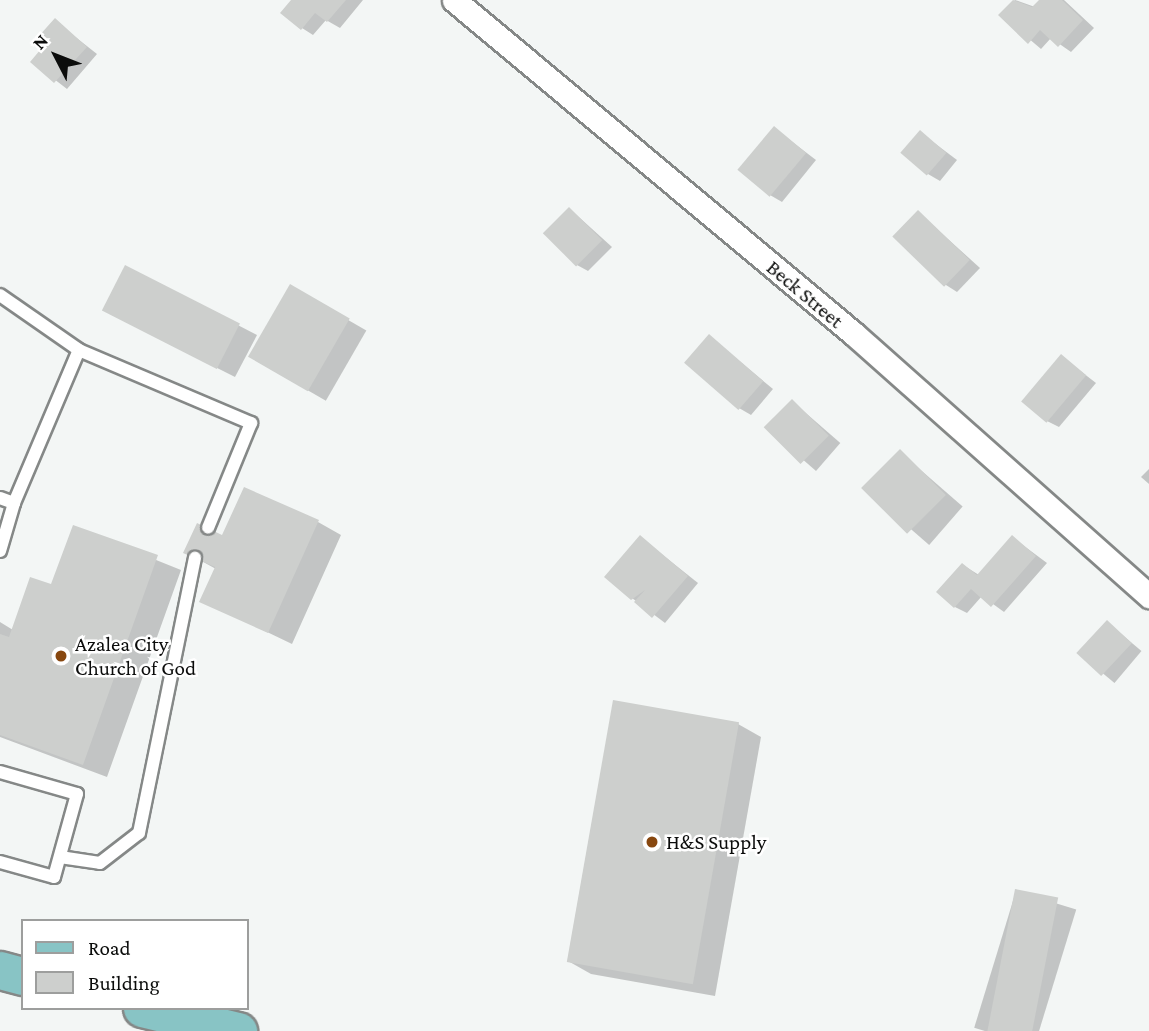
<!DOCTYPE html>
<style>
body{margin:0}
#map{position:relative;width:1149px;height:1031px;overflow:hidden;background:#f3f6f5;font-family:"Crimson Pro",serif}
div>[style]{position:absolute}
.shadow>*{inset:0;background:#0003;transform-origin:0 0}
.building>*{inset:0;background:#cdcfcd;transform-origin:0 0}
.roads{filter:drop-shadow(2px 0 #858887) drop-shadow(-2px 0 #858887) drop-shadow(0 2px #858887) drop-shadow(0 -2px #858887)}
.service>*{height:12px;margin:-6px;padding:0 6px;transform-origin:6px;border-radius:6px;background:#fff}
.minor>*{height:23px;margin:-11.5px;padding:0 11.5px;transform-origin:11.5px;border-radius:11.5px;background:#fff}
.primary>*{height:37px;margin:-18.5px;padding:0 18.5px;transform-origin:18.5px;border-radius:18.5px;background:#88c4c5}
.dots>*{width:19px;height:19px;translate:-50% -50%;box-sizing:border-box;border:4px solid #fff;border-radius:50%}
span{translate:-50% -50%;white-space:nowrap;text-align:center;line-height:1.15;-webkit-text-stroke:5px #fff;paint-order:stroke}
.street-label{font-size:21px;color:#0b0c0b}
.poi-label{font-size:21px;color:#0b0c0b}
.left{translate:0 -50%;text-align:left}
.legend{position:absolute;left:21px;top:919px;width:228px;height:91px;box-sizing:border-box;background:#fff;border:2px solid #9d9e9d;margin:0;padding:9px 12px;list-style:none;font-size:21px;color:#0b0c0b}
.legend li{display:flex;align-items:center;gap:14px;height:35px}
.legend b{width:35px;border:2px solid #9d9e9d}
.north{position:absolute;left:21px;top:21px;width:70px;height:70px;-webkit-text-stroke:5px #fff;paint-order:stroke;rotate:312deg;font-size:19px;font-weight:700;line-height:28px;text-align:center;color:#0b0c0b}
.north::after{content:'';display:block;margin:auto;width:24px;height:32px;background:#0b0c0b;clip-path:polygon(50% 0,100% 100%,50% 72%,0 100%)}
</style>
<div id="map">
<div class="shadow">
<div style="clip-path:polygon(294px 0,363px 0,340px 28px,326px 20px,313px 35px,302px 28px)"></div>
<div style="clip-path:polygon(1015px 0,1035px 7px,1041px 0,1064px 0,1094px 28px,1071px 52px,1051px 38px,1041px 49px,1001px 15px)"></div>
<div style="clip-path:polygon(55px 21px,97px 54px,67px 89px,32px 62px,48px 43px)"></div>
<div style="clip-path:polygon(774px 128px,816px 160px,782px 202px,770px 195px)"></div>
<div style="clip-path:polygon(921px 133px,957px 160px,940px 181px,928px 174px)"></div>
<div style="clip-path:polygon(570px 209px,612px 247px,588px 271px,577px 265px)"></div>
<div style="clip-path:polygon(918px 212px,980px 268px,957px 292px,946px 285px)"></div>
<div style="clip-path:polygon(126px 267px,257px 335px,235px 377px,122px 320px)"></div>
<div style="left:291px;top:287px;width:87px;height:81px;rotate:30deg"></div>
<div style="clip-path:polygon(709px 336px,773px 389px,751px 415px,739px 408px)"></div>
<div style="clip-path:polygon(1061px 356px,1096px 383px,1059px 427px,1047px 421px)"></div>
<div style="left:792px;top:401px;width:64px;height:37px;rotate:41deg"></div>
<div style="left:900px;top:452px;width:83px;height:51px;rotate:41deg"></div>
<div style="clip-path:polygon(1149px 469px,1149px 484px,1141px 477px)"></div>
<div style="clip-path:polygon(318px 522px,341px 535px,292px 644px,202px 601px,216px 569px,185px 552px,223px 537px)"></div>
<div style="clip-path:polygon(74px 527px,181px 570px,107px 777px,0 737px,0 622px,13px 630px,52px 587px)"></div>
<div style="clip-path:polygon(640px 537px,698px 583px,665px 623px,632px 598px)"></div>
<div style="clip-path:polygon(1012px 537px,1047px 563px,1004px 612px,982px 596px,967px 613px,955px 607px,963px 565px,979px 575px)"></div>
<div style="left:1107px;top:622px;width:45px;height:42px;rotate:40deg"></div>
<div style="clip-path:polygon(738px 724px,761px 737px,715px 996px,591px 974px,568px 961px)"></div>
<div style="left:1016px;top:891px;width:63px;height:143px;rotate:17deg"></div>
</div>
<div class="building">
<div style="clip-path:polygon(291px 0,346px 0,327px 22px,315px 13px,301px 30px,280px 13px)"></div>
<div style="clip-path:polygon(1013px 0,1032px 7px,1039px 0,1062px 0,1083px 20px,1058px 47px,1040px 30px,1028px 44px,998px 15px)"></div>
<div style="clip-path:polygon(55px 18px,87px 47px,54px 83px,30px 62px,46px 43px,38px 37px)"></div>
<div style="left:774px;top:126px;width:42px;height:57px;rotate:40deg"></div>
<div style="left:920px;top:130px;width:35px;height:30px;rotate:41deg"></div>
<div style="left:569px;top:207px;width:47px;height:37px;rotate:45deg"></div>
<div style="left:918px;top:210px;width:72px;height:37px;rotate:44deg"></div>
<div style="left:125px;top:265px;width:129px;height:51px;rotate:27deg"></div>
<div style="left:290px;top:284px;width:69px;height:84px;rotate:30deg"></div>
<div style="left:709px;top:334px;width:72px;height:38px;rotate:41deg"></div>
<div style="left:1061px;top:354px;width:33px;height:62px;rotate:40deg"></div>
<div style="left:792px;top:399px;width:52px;height:40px;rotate:45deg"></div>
<div style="left:900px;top:449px;width:65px;height:55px;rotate:45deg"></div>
<div style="clip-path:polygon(244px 487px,319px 520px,268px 633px,199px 602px,215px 567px,183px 553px,197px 523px,222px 535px)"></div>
<div style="clip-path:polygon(73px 525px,158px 555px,83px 765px,0 735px,0 634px,9px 637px,30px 577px,51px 584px)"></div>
<div style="clip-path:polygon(640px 535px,688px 576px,652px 618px,634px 602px,645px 590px,631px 600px,604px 577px)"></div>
<div style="clip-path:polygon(1012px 535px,1036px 556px,991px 607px,971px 589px,954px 608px,936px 592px,962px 563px,977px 575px)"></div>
<div style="left:1107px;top:620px;width:34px;height:45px;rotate:43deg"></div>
<div style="left:613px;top:700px;width:128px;height:266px;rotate:10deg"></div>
<div style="left:1015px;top:889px;width:44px;height:145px;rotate:11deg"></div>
</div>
<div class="roads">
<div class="service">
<div style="left:0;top:295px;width:96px;rotate:34.8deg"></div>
<div style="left:79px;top:350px;width:187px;rotate:23deg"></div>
<div style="left:251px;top:423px;width:113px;rotate:112.3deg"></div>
<div style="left:0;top:498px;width:15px;rotate:20deg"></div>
<div style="left:14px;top:503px;width:166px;rotate:-67deg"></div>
<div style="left:0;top:551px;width:50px;rotate:-73.7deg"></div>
<div style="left:0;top:772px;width:80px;rotate:15.9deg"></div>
<div style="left:77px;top:794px;width:86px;rotate:105.5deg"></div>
<div style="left:54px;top:877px;width:56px;rotate:-164.5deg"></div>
<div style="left:60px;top:857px;width:40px;rotate:8.5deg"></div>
<div style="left:100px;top:863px;width:49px;rotate:-37.6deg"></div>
<div style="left:139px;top:833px;width:281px;rotate:-78.5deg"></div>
</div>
<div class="minor">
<div style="left:454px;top:0;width:521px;rotate:39.86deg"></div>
<div style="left:854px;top:334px;width:395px;rotate:41.6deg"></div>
</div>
<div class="primary">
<div style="left:0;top:970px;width:24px;rotate:15deg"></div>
<div style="left:142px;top:1008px;width:99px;rotate:13.5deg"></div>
</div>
</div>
<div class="dots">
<div style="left:61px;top:656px;background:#87470f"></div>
<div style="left:652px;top:842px;background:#87470f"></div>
</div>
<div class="street-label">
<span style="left:805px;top:294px;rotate:40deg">Beck Street</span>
</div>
<div class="poi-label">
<span class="left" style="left:75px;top:656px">Azalea City<br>Church of God</span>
<span class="left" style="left:666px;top:842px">H&amp;S Supply</span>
</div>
<ul class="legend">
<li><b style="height:9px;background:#88c4c5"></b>Road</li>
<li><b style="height:19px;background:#cdcfcd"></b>Building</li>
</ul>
<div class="north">N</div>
</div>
